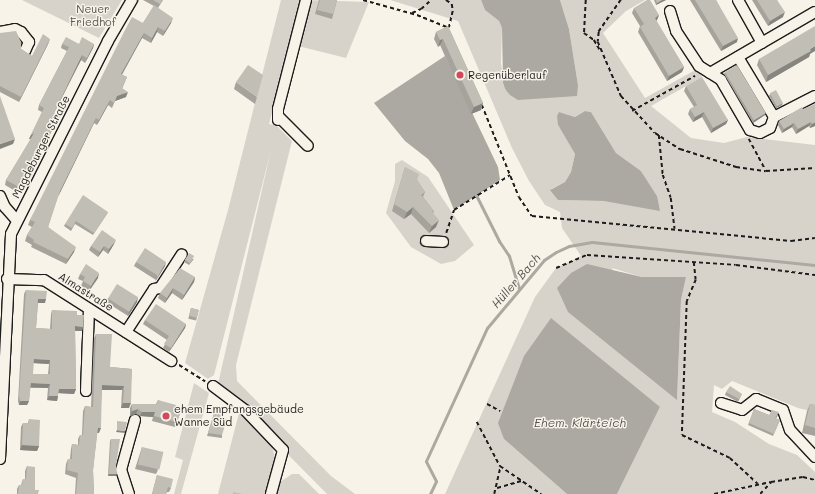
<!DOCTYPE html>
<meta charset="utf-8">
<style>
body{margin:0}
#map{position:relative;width:815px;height:494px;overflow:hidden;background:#f7f3e8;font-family:Mali,sans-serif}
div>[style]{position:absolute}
.green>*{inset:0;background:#d7d3cb}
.water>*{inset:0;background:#aca9a2}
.stream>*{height:3px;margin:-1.5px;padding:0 1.5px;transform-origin:1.5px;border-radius:1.5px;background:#aca9a2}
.path>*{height:1.5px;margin-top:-0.75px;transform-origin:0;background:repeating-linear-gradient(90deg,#1c1c1c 0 4px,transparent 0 7px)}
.roads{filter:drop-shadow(1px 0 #1c1c1c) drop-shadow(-1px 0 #1c1c1c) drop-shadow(0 1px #1c1c1c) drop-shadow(0 -1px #1c1c1c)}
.minor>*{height:10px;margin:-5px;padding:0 5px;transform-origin:5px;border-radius:5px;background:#f7f3e8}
.wall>*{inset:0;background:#a5a39c;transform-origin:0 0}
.shaded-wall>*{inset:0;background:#86857f}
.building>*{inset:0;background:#c0beb5;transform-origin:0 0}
.dots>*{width:11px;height:11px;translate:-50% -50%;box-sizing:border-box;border:2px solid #f7f3e8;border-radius:50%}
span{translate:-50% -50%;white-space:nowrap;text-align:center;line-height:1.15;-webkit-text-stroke:3px #f7f3e8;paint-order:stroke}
.park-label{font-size:11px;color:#545351}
.poi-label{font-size:11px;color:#1c1c1c}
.left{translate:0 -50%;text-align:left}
.street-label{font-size:11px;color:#1c1c1c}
.water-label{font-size:12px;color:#565452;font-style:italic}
</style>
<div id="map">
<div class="green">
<div style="clip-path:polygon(22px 0,122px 0,99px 38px)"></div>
<div style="clip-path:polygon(281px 0,301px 0,269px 124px,277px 126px,292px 141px,236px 365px,237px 381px,331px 476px,355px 494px,327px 494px,218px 384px,271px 150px,214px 375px,208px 379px,185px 363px,228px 210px)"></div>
<div style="clip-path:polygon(306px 0,369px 2px,346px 58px,294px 45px)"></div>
<div style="clip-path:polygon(evenodd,390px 0,481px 0,485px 10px,499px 21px,502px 28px,501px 63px,505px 90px,578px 85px,569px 29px,560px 0,645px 0,626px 11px,603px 33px,645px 98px,697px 69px,702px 77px,651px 106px,691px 138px,724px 143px,747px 137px,815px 145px,815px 412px,798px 408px,732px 381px,722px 389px,714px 385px,712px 412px,735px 422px,769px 444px,797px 455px,815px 472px,815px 494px,617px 494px,660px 407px,504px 439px,567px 494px,445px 494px,535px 297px,556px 268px,581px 256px,562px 228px,560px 212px,545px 205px,529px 181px,512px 148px,458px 21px,390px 0,585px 111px,591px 112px,616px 153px,641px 171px,657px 196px,604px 201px,558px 200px,551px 189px,565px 182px,571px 172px,575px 154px,558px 125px,559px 112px,575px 117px,585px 111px,390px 0,612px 268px,642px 277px,686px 277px,681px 300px,677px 399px,612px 268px)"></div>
<div style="clip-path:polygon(402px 160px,428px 177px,474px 245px,455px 261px,441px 264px,411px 247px,386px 213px,395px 181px,395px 164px)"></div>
<div style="clip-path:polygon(194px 383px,209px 393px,181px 494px,174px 494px,183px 460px,175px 457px)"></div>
<div style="clip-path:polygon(239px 413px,272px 446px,275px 458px,265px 494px,218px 494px)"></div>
<div style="clip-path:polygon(292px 474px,299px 474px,319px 494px,277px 494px,280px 482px)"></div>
</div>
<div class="water">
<div style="clip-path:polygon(481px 0,560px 0,569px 29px,578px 85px,577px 96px,518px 100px,510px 95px,505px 89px,503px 82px,502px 28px,499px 21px,485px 10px)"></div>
<div style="clip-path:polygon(445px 56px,498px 167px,500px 180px,454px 210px,439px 173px,428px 159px,405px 141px,374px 103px)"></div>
<div style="clip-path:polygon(585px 111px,591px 112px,616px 153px,641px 171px,657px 196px,660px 211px,604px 201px,558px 200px,550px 190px,565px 182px,571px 172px,575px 154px,558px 125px,557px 116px,559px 112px,575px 117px)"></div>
<div style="clip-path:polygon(587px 264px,642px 277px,686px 277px,681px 300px,677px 400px,568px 312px,557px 288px,571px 273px)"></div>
<div style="clip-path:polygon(551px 318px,660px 407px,617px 494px,567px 494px,504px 439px,498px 423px,524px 356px)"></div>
</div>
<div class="stream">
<div style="left:475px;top:193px;width:54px;rotate:63.4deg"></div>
<div style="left:499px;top:241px;width:18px;rotate:56deg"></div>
<div style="left:509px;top:256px;width:34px;rotate:73deg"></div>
<div style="left:430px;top:494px;width:14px;rotate:-65deg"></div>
<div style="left:436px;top:481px;width:22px;rotate:-117deg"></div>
<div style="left:426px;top:461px;width:146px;rotate:-65.4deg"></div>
<div style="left:487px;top:328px;width:89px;rotate:-50deg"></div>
<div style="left:544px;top:260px;width:14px;rotate:-34deg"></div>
<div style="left:556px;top:252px;width:14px;rotate:-25deg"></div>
<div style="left:569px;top:246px;width:23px;rotate:-10deg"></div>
<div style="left:592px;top:242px;width:224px;rotate:5.9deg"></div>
</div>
<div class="path">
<div style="left:363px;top:0;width:56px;rotate:15.5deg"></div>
<div style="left:417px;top:15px;width:32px;rotate:22deg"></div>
<div style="left:446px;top:0;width:7px;rotate:34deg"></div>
<div style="left:452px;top:4px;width:7px;rotate:82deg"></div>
<div style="left:453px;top:11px;width:17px;rotate:103deg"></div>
<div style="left:586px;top:0;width:33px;rotate:93deg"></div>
<div style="left:584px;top:33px;width:12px;rotate:35deg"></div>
<div style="left:594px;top:40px;width:12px;rotate:59deg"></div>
<div style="left:621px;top:0;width:39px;rotate:125deg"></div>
<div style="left:599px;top:32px;width:10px;rotate:96deg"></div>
<div style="left:598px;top:42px;width:59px;rotate:66.9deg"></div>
<div style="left:621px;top:96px;width:50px;rotate:47.4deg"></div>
<div style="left:655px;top:133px;width:30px;rotate:33deg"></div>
<div style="left:680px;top:149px;width:59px;rotate:17.8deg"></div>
<div style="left:736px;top:167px;width:30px;rotate:8deg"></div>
<div style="left:766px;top:171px;width:49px;rotate:-3.5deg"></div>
<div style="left:412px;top:13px;width:10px;rotate:-24deg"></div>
<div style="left:421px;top:9px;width:13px;rotate:-42deg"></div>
<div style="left:482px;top:105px;width:99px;rotate:68.1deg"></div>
<div style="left:519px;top:197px;width:23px;rotate:56deg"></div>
<div style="left:532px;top:216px;width:260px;rotate:5.5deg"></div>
<div style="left:791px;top:241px;width:24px;rotate:-7deg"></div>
<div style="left:632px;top:111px;width:72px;rotate:-29.1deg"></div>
<div style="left:659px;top:135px;width:40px;rotate:84.3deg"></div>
<div style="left:663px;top:175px;width:24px;rotate:71deg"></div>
<div style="left:671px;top:198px;width:31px;rotate:83deg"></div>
<div style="left:749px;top:139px;width:36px;rotate:62deg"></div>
<div style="left:446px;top:233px;width:24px;rotate:-71deg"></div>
<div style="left:454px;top:210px;width:66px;rotate:-32deg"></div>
<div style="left:694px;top:262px;width:18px;rotate:84deg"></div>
<div style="left:696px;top:280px;width:23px;rotate:113deg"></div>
<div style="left:687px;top:301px;width:134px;rotate:92.1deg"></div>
<div style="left:682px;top:435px;width:53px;rotate:25.6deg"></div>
<div style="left:730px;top:458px;width:38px;rotate:43deg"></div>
<div style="left:556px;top:268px;width:34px;rotate:-23deg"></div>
<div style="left:587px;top:255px;width:149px;rotate:3.8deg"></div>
<div style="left:736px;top:265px;width:80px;rotate:7.2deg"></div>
<div style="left:179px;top:365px;width:31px;rotate:32deg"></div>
<div style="left:487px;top:404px;width:15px;rotate:28deg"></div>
<div style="left:477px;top:422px;width:50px;rotate:62.4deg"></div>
<div style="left:500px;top:466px;width:50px;rotate:34.3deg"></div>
<div style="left:497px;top:488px;width:26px;rotate:-16deg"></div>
<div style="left:494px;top:494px;width:28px;rotate:-77deg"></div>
<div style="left:714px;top:494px;width:58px;rotate:-11.9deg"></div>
<div style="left:760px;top:494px;width:16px;rotate:-47deg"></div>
<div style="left:771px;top:482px;width:32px;rotate:-9deg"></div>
<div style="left:803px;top:477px;width:12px;rotate:14deg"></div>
</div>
<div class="roads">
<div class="minor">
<div style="left:738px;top:0;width:49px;rotate:60.8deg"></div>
<div style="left:670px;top:11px;width:21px;rotate:73deg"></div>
<div style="left:676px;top:31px;width:42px;rotate:56.7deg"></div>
<div style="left:699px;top:66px;width:26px;rotate:32deg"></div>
<div style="left:721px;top:80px;width:58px;rotate:59.9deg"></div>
<div style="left:750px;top:130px;width:10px;rotate:17deg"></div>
<div style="left:760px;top:133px;width:11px;rotate:-27deg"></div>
<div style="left:770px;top:128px;width:12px;rotate:-70deg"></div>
<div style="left:774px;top:117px;width:70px;rotate:-121deg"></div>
<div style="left:0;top:32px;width:15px;rotate:-11deg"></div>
<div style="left:15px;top:29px;width:7px;rotate:27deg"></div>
<div style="left:21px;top:32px;width:13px;rotate:51deg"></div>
<div style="left:29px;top:42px;width:10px;rotate:114deg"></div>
<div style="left:710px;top:73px;width:121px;rotate:-30.2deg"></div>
<div style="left:278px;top:116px;width:42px;rotate:45deg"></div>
<div style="left:774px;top:117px;width:46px;rotate:-27.1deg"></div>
<div style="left:278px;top:120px;width:11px;rotate:-90deg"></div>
<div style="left:278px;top:109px;width:113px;rotate:-75.6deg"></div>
<div style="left:0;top:196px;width:12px;rotate:66deg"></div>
<div style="left:5px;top:207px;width:18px;rotate:49deg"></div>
<div style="left:426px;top:241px;width:17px;rotate:3deg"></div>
<div style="left:7px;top:279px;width:37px;rotate:2deg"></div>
<div style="left:44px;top:280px;width:151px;rotate:32.5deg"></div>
<div style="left:126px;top:332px;width:51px;rotate:-56.9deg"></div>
<div style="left:154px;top:289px;width:6px;rotate:-9deg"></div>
<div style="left:160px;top:288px;width:40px;rotate:-57.1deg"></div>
<div style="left:213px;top:386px;width:40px;rotate:37deg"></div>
<div style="left:245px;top:410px;width:55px;rotate:46.5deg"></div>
<div style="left:283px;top:450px;width:46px;rotate:105.3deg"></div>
<div style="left:86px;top:391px;width:82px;rotate:-87.9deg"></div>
<div style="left:721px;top:403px;width:22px;rotate:18deg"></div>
<div style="left:742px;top:410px;width:18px;rotate:-38deg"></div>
<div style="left:756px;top:399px;width:29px;rotate:22deg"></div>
<div style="left:783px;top:410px;width:21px;rotate:71deg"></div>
<div style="left:790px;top:430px;width:37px;rotate:47deg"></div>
<div style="left:0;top:459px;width:225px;rotate:-87.2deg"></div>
<div style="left:11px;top:234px;width:216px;rotate:-63.3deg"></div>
<div style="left:108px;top:41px;width:48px;rotate:-59.7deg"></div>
<div style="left:129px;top:494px;width:25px;rotate:-108deg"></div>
<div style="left:121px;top:470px;width:52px;rotate:-74.4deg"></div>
</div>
</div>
<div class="wall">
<div style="clip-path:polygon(143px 0,163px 0,158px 8px,171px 23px,163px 36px,157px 32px,151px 43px,142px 38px,122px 75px,127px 77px,122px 89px,126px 97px,115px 101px,112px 108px,108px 105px,97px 125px,94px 123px,58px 196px,48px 227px,74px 252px,66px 264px,31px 247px,32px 245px,25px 241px,27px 235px,32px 227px,28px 225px,30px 220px,143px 23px,154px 6px)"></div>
<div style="clip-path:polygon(319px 0,337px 0,332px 19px,315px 14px)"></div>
<div style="clip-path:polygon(654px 0,666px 0,656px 5px)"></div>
<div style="clip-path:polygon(690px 0,716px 0,737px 42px,721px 51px)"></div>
<div style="clip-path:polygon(752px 0,777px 0,783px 17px,768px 26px)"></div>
<div style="clip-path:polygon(634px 8px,659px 15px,657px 20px,656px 21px,684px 67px,682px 72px,667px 81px,638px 32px,640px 26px,632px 13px)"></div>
<div style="clip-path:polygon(448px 26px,483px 103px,481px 110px,471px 114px,440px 45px,438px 47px,434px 39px,436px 32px)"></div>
<div style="clip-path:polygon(0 33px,21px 49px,32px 56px,50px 39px,48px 44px,19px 102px,0 92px)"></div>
<div style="clip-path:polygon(62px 44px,94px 44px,93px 48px,85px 63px,81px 60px,54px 113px,58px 120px,17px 192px,5px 185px,6px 180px,31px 139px,29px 139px,42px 112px,38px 110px,39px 105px,67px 51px,61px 48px)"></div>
<div style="clip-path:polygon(810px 54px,809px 57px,766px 82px,757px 65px,759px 59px)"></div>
<div style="clip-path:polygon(725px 72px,765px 115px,753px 123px,724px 74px)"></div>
<div style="clip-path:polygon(236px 82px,257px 97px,255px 104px,234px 89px)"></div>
<div style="clip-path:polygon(686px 86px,728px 120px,726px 124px,711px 133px,702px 117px,693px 122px,688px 114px,690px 109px,694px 107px,684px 91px)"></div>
<div style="clip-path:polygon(770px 94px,782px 105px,776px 108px,769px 96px)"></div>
<div style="clip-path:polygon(803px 109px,815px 126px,810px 128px,809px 126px,796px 134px,792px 127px,782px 133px,778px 125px,779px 121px)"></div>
<div style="clip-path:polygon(405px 167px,417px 180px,425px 192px,423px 197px,434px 211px,433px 213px,436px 227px,429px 233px,411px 214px,404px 219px,392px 211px)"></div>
<div style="clip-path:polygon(108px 212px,107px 214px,93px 235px,75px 224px,71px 231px,64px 226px,65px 224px)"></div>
<div style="clip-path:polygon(114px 244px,108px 254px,103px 250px,98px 257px,89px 250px,91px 246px)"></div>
<div style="clip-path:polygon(194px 259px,189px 265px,184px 262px,185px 260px)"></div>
<div style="clip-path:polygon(136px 262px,165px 266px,155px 282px,156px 280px,134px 266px)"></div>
<div style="clip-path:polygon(80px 274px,98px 278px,89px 291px,81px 286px,83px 281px,78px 279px)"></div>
<div style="clip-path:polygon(195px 277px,194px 282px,182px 300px,172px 293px,165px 303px,158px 298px,160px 293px)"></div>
<div style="clip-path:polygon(evenodd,26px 290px,45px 303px,38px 303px,36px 328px,50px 329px,51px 314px,52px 310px,77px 315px,83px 327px,82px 331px,75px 331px,76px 389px,74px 394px,58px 393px,58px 396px,57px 401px,47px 400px,48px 388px,30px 388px,29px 401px,27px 405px,19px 405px,18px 401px,24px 294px,26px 290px,33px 363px,49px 364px,48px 374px,33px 374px,33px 363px)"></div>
<div style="clip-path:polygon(108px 298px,137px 302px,128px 316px,106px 302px)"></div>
<div style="left:191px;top:308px;width:8px;height:11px;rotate:14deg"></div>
<div style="clip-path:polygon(145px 320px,186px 324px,185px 328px,169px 352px,163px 348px,167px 340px,143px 324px)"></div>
<div style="clip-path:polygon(96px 334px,110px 367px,132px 369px,129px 408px,121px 408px,122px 390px,102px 390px,99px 433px,97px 433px,93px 470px,94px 494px,75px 494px,76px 478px,65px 474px,66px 464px,68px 459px,70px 459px,71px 449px,72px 444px,78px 445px,78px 439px,80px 435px,82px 435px,83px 411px,85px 406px,91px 407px,94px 338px)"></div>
<div style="clip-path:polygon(726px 392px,742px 394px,738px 402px,725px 395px)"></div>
<div style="clip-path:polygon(158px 400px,175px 410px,181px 411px,175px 427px,152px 421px,153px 417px,140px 416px,136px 414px,130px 416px,130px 408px,132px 404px,156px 404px)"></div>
<div style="clip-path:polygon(810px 404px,815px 405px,815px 436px,802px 433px,807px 411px)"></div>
<div style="clip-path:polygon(754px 409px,769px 415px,778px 415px,776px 419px,780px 420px,773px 436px,748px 425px)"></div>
<div style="clip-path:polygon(215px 410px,222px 418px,222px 438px,207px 436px)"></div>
<div style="clip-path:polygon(29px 419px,39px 446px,37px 451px,20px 450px,21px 427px,23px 423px,28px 423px)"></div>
<div style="clip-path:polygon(111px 439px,116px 466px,116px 476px,108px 476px,110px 441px)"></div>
<div style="clip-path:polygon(142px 447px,158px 470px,156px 474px,135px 469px)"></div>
<div style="clip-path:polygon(27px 466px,35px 490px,38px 494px,17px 494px,17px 489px,19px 485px,21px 485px,23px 479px,25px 479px,25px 471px)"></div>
<div style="clip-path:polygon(157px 475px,171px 488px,169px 492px,167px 492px,166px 494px,152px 494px)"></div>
</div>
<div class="shaded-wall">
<div style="clip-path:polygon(662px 0,666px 0,656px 5px,657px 3px)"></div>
<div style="clip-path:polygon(785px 12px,783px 17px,768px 26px,770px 21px)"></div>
<div style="clip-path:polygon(659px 15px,657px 20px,653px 23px,655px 18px)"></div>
<div style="clip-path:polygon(173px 18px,171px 23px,163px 36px,165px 31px)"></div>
<div style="clip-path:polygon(158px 27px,157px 32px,151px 43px,152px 38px)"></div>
<div style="clip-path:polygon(144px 33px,142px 38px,119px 79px,121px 74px)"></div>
<div style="clip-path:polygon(738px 38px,737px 42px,721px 51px,723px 46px)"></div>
<div style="clip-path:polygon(50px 39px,48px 44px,19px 102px,21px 97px)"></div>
<div style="clip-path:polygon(443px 39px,440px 45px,438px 47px,440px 40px)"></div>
<div style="clip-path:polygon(94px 44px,93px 48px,85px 63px,87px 58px)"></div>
<div style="clip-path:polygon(815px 46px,815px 51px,810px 54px,809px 57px,766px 82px,768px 75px)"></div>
<div style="clip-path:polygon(82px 55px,81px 60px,52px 117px,54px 113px)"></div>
<div style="clip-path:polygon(684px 67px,682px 72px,667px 81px,669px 76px)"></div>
<div style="clip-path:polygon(128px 92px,126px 97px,115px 101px,112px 108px,117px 96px)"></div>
<div style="clip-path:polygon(110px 100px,108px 105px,97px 125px,99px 120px)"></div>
<div style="clip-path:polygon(483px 103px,481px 110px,471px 114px,474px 107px)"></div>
<div style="clip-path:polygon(783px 103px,782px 105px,776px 108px,777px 106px)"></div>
<div style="clip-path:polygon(704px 112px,702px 117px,693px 122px,695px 117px)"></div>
<div style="clip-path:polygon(766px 113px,765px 115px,753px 123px,754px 120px)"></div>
<div style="clip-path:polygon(60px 116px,58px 120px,17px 192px,19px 187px)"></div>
<div style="clip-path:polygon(96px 118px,94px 123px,58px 197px,60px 191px)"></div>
<div style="clip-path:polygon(728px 120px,726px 124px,711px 133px,713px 128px)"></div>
<div style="clip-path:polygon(811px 122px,809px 126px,796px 134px,798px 129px)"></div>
<div style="clip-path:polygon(815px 122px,815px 126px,810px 128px,812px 124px)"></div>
<div style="clip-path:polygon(794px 123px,792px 127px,782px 133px,784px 129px)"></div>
<div style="clip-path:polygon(34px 133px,33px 138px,29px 139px,31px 135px)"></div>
<div style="clip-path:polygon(15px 139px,13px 144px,0 149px,0 144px)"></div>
<div style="clip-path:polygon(413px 207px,411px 214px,404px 219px,407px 212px)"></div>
<div style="clip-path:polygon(439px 220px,436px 227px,429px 233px,432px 226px)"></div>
<div style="clip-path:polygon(116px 240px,114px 244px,108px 254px,109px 249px)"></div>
<div style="clip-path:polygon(104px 246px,103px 250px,98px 257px,100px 252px)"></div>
<div style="clip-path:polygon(76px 247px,74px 252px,66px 264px,68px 259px)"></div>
<div style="clip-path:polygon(166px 262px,165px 266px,155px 282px,157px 278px)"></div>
<div style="clip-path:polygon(99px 273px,98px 278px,89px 291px,91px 286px)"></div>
<div style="clip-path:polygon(195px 277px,194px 282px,182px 300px,184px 295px)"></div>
<div style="clip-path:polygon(173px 288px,172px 293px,165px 303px,167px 298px)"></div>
<div style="clip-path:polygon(138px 297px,137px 302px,128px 316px,129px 312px)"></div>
<div style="clip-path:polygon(38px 299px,46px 299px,45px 303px,37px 303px)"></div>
<div style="clip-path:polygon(186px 324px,185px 328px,169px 352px,171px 348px)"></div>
<div style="clip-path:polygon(75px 326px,83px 327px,82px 331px,74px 331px)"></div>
<div style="clip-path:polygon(34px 359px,50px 360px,49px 364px,32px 363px)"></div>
<div style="clip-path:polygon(31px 383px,50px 384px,48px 388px,29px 387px)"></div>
<div style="clip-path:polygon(102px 385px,124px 386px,122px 390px,101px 390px)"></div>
<div style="clip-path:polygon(59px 389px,76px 389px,74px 394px,57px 393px)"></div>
<div style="clip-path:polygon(49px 396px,58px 396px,57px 401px,47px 400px)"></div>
<div style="clip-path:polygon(20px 401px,29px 401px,27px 405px,19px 405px)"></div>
<div style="clip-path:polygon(123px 403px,131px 403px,129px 408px,121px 408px)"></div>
<div style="clip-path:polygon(138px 409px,136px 414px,130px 416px,132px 411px)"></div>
<div style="clip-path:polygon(142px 412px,155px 412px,153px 417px,140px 416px)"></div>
<div style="clip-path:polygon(98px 428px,101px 428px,99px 433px,96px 432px)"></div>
<div style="clip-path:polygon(117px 430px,125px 431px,125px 433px,116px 432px)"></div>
<div style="clip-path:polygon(22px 445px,39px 446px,37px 451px,20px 450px)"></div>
<div style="clip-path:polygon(109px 474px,117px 474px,116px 476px,108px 476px)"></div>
</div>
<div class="building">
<div style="clip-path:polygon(153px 0,162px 0,160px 4px)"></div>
<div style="clip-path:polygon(320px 0,337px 0,333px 14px,317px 10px)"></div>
<div style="clip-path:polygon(647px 0,650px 0,659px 15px,655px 18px,684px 67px,669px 76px,640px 27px,644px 24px,634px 8px)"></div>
<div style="clip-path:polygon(656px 0,662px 0,657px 3px)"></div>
<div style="clip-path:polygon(695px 0,716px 0,738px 38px,723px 46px)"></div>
<div style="clip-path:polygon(757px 0,777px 0,785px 12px,770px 21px)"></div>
<div style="clip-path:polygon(154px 5px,173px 18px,165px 31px,158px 27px,152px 38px,144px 33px,121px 74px,127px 77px,122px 88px,128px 92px,117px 96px,114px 103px,110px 100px,99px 120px,96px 118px,60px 191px,48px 227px,76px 247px,68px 259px,33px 242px,34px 240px,27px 235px,35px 222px,30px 220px,124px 32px,132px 17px,143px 23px)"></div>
<div style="clip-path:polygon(448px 26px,483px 103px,474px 107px,443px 39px,440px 40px,436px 32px)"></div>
<div style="clip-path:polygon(815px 26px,815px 46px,810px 49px,811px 51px,768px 75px,759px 59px)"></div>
<div style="clip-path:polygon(16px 31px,21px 42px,21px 49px,32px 56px,43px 34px,50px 39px,21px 97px,0 86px,0 33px)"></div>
<div style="clip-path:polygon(66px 37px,79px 44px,82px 37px,94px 44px,87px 58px,82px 55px,54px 113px,60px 116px,19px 187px,6px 180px,34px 133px,31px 135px,44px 108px,39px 105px,69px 47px,62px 44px)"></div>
<div style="clip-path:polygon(248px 65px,263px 75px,257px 97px,236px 82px)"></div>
<div style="left:737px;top:65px;width:56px;height:14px;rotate:59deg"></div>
<div style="clip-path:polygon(702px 77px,728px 120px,713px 128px,704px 112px,695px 117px,690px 109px,697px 105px,686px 86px)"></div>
<div style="left:776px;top:90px;width:15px;height:7px;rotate:62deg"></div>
<div style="clip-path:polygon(0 96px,15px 139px,0 144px)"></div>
<div style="clip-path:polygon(815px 104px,815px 122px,812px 124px,811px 122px,798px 129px,794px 123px,784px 129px,779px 121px,802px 107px,803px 109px)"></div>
<div style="clip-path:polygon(405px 167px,419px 174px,417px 180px,425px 192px,421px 195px,434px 211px,432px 212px,439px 220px,432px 226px,413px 207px,407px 212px,394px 204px)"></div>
<div style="clip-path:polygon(83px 195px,108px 212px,94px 233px,76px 221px,72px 228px,65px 224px)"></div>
<div style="clip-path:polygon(102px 230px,116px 240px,109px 249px,104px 246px,100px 252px,91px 246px)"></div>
<div style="clip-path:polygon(145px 248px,166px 262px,157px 278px,157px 275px,136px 262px)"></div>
<div style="left:189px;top:253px;width:6px;height:8px;rotate:31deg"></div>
<div style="clip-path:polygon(86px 264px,99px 273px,91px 286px,83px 281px,85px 277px,80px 274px)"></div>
<div style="clip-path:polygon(180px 268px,195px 277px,184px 295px,173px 288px,167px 298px,160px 293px)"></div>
<div style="left:117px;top:284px;width:25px;height:17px;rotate:32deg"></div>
<div style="clip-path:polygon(evenodd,26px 290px,47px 291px,46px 299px,38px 299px,36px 328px,52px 329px,52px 310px,77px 311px,77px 315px,84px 315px,83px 327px,75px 326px,76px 389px,59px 389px,58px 396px,49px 396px,50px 384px,31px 383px,29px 401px,20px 401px,19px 396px,26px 290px,34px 359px,50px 360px,50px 374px,33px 374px,34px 359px)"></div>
<div style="clip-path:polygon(156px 304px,186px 324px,171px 348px,164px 344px,169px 336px,145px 320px)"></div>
<div style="left:191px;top:308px;width:8px;height:8px;rotate:14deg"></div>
<div style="clip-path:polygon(96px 334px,112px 334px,110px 367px,132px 369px,131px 403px,123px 403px,124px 386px,102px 385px,101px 428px,98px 428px,93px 470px,94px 494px,76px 494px,78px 473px,67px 470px,68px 459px,72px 459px,72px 444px,79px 445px,80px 435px,83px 435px,85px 406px,93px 407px)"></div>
<div style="clip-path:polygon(730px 386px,742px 394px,739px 399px,726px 392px)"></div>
<div style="clip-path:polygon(158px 400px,176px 405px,175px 410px,181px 411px,177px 422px,154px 416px,155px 412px,142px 412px,138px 409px,132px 411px,132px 404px,157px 404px)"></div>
<div style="clip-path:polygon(810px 404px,815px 405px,815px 428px,805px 425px)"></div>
<div style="clip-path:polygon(754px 409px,769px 415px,772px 410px,779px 412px,775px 418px,780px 420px,774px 434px,749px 423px)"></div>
<div style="clip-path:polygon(215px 410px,224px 412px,222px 418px,227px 419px,222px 435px,208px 433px)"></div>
<div style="clip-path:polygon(29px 419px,40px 420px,39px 446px,22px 445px,23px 423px,29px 423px)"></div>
<div style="clip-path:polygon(117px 421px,127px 422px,125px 431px,117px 430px)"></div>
<div style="clip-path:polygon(111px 439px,120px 439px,116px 466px,117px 474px,109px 474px)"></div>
<div style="left:142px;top:447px;width:22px;height:18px;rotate:13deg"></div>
<div style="clip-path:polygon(27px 466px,35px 467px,35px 490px,39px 490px,38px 494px,18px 494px,19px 485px,22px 485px,23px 479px,26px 479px)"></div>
<div style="clip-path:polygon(157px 475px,173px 479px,171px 488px,168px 487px,166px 494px,152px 494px)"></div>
<div style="clip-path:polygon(233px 492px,242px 494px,233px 494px)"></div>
</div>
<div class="dots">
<div style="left:460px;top:75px;background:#d1495b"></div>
<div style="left:166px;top:416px;background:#d1495b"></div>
</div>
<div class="park-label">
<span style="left:93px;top:16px">Neuer<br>Friedhof</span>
</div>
<div class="poi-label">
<span class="left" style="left:468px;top:75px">Regenüberlauf</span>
<span class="left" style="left:174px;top:416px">ehem Empfangsgebäude<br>Wanne Süd</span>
</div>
<div class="street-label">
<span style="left:41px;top:147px;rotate:-63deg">Magdeburger Straße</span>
<span style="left:86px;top:292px;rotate:32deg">Almastraße</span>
</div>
<div class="water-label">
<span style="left:516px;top:281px;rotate:-49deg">Hüller Bach</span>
<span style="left:580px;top:423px">Ehem. Klärteich</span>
</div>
</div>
